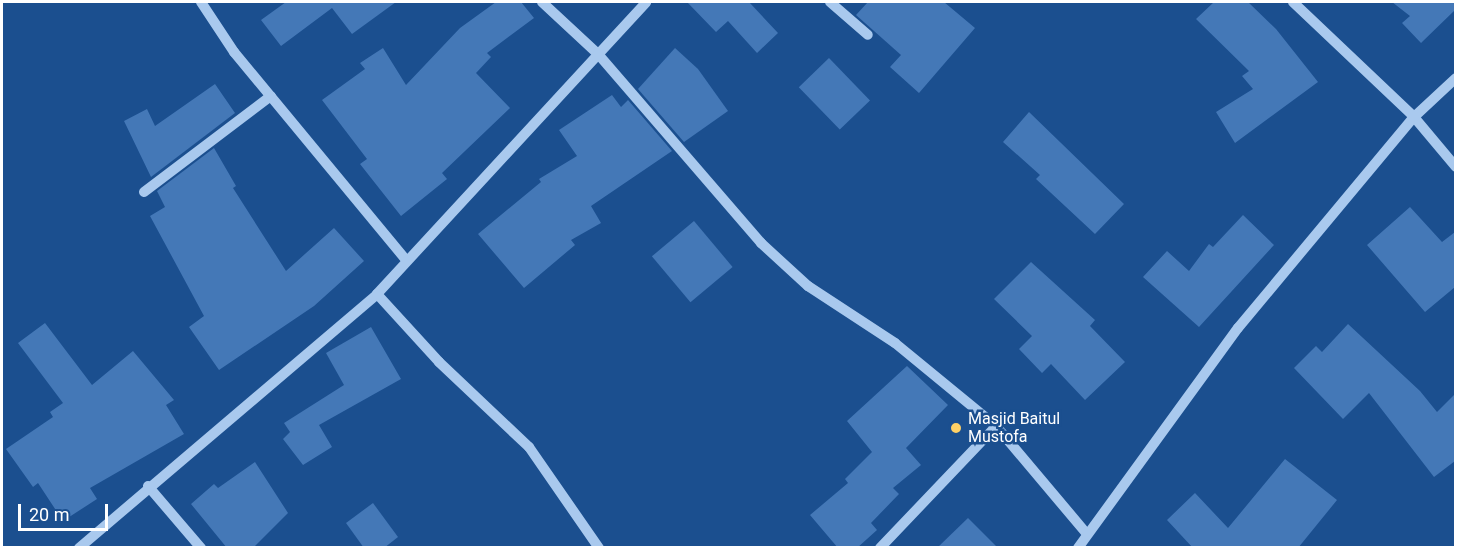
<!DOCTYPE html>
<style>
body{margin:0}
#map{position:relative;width:1457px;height:549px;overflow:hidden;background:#1b4f8f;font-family:Roboto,sans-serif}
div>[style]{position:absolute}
.building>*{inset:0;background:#4478b7;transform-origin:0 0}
.minor>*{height:10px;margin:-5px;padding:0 5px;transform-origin:5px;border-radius:5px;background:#a9c9ee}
.dots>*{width:16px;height:16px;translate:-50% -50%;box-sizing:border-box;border:3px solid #1b4f8f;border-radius:50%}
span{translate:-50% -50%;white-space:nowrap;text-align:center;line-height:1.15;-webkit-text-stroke:5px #1b4f8f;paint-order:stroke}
.poi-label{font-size:16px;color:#fff}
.left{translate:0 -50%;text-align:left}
.frame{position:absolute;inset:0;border:3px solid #fff;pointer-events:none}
.scale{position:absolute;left:18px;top:504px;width:90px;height:27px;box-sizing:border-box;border:3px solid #fff;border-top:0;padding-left:8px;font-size:18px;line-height:21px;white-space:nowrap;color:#fff;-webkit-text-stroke:4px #1b4f8f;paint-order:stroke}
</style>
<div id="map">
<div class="building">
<div style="clip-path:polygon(286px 2px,396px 2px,352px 34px,332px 8px,281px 46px,261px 20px)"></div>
<div style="clip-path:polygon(496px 2px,521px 2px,534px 18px,487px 53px,491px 57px,476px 73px,510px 108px,442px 173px,447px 179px,401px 216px,360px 164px,367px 159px,322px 100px,365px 69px,360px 63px,383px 48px,406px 85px,460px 28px)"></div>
<div style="clip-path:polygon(687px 2px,749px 2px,778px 33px,757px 53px,728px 21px,716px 32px)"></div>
<div style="clip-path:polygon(868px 2px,944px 2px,975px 28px,919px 93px,890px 67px,901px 55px,856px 15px)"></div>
<div style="clip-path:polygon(1214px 2px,1248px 2px,1276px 29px,1318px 82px,1235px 143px,1216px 112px,1253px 89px,1242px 76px,1249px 71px,1196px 19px)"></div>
<div style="clip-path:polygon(1392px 2px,1455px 2px,1455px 10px,1421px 43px,1402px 23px,1410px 16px)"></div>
<div style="clip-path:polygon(675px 48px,698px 69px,728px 111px,684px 142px,638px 89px)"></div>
<div style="left:829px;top:58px;width:59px;height:42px;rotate:46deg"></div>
<div style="clip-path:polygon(215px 84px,235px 113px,151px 177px,124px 121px,147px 109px,155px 126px)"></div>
<div style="clip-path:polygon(612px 95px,621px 107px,628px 100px,672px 151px,591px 206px,601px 223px,571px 240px,575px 245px,524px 288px,478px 234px,541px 182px,539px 179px,577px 156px,559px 130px)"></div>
<div style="clip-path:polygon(1029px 112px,1124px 204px,1095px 234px,1036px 179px,1040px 175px,1003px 142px)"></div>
<div style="clip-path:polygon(214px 148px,236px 186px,233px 188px,286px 271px,334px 228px,364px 261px,314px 306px,219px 370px,189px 327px,204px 316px,150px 216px,165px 207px,157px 191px)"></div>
<div style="clip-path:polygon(1410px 207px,1442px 242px,1455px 232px,1455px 287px,1425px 312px,1367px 245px)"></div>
<div style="clip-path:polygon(1243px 215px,1274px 245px,1199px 327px,1143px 277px,1167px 251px,1189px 271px,1209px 244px,1213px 247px)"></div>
<div style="left:694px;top:221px;width:60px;height:55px;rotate:50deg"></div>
<div style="clip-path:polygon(1031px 262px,1095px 320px,1090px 326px,1125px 362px,1085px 400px,1051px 364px,1042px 373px,1019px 349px,1032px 336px,994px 299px)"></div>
<div style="clip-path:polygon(45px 323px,92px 385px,133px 351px,174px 400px,166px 405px,184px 434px,90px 488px,97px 499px,63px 521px,38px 483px,33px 487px,6px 449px,53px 417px,50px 412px,63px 403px,18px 343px)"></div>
<div style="clip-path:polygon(1348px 324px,1420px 391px,1437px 412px,1455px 394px,1455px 461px,1434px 477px,1369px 393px,1343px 419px,1294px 368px,1316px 346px,1322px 352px)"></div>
<div style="clip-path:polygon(371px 327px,401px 379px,319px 425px,332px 447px,303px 465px,283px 439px,290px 432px,284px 423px,344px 385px,326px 353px)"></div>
<div style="clip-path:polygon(907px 366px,948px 405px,906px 448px,921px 465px,893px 488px,899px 494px,871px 523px,877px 530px,857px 548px,838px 548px,810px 515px,848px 483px,845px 479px,872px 452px,847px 421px)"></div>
<div style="clip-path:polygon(1285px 459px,1337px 500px,1298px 548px,1193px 548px,1167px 520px,1195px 493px,1228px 528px)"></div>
<div style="clip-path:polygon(255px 462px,288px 513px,253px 548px,227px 548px,191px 504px,214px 484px,218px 488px)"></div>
<div style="clip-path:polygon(373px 503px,398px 537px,384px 548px,364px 548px,346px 523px)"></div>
<div style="clip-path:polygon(968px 518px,998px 548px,937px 548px)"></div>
</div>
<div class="minor">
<div style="left:201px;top:2px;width:60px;rotate:56.6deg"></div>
<div style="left:234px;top:52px;width:270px;rotate:50.4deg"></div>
<div style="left:542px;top:2px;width:76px;rotate:42.9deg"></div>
<div style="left:598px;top:54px;width:250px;rotate:49.2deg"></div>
<div style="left:761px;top:243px;width:64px;rotate:42.5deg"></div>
<div style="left:808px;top:286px;width:104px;rotate:33.2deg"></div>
<div style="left:895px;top:343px;width:131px;rotate:39.4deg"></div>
<div style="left:996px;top:426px;width:141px;rotate:49.9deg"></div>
<div style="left:830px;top:2px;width:50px;rotate:41deg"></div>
<div style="left:1293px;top:2px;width:167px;rotate:43.5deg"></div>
<div style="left:1414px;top:117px;width:65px;rotate:50deg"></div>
<div style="left:144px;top:192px;width:159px;rotate:-37.1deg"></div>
<div style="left:377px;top:294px;width:92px;rotate:47.6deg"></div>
<div style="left:439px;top:362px;width:124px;rotate:43.4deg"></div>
<div style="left:529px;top:447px;width:123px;rotate:55.3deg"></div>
<div style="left:148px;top:486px;width:82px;rotate:49.5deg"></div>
<div style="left:79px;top:548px;width:392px;rotate:-40.4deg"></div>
<div style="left:377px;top:294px;width:397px;rotate:-47.3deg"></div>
<div style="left:880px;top:548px;width:168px;rotate:-46.4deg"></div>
<div style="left:1078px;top:548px;width:272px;rotate:-54deg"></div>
<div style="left:1238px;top:328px;width:275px;rotate:-50.2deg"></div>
<div style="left:1414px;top:117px;width:57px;rotate:-42.9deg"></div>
</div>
<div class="dots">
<div style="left:956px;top:428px;background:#ffd166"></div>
</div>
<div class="poi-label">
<span class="left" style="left:968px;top:428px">Masjid Baitul<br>Mustofa</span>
</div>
<div class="frame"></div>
<div class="scale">20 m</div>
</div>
